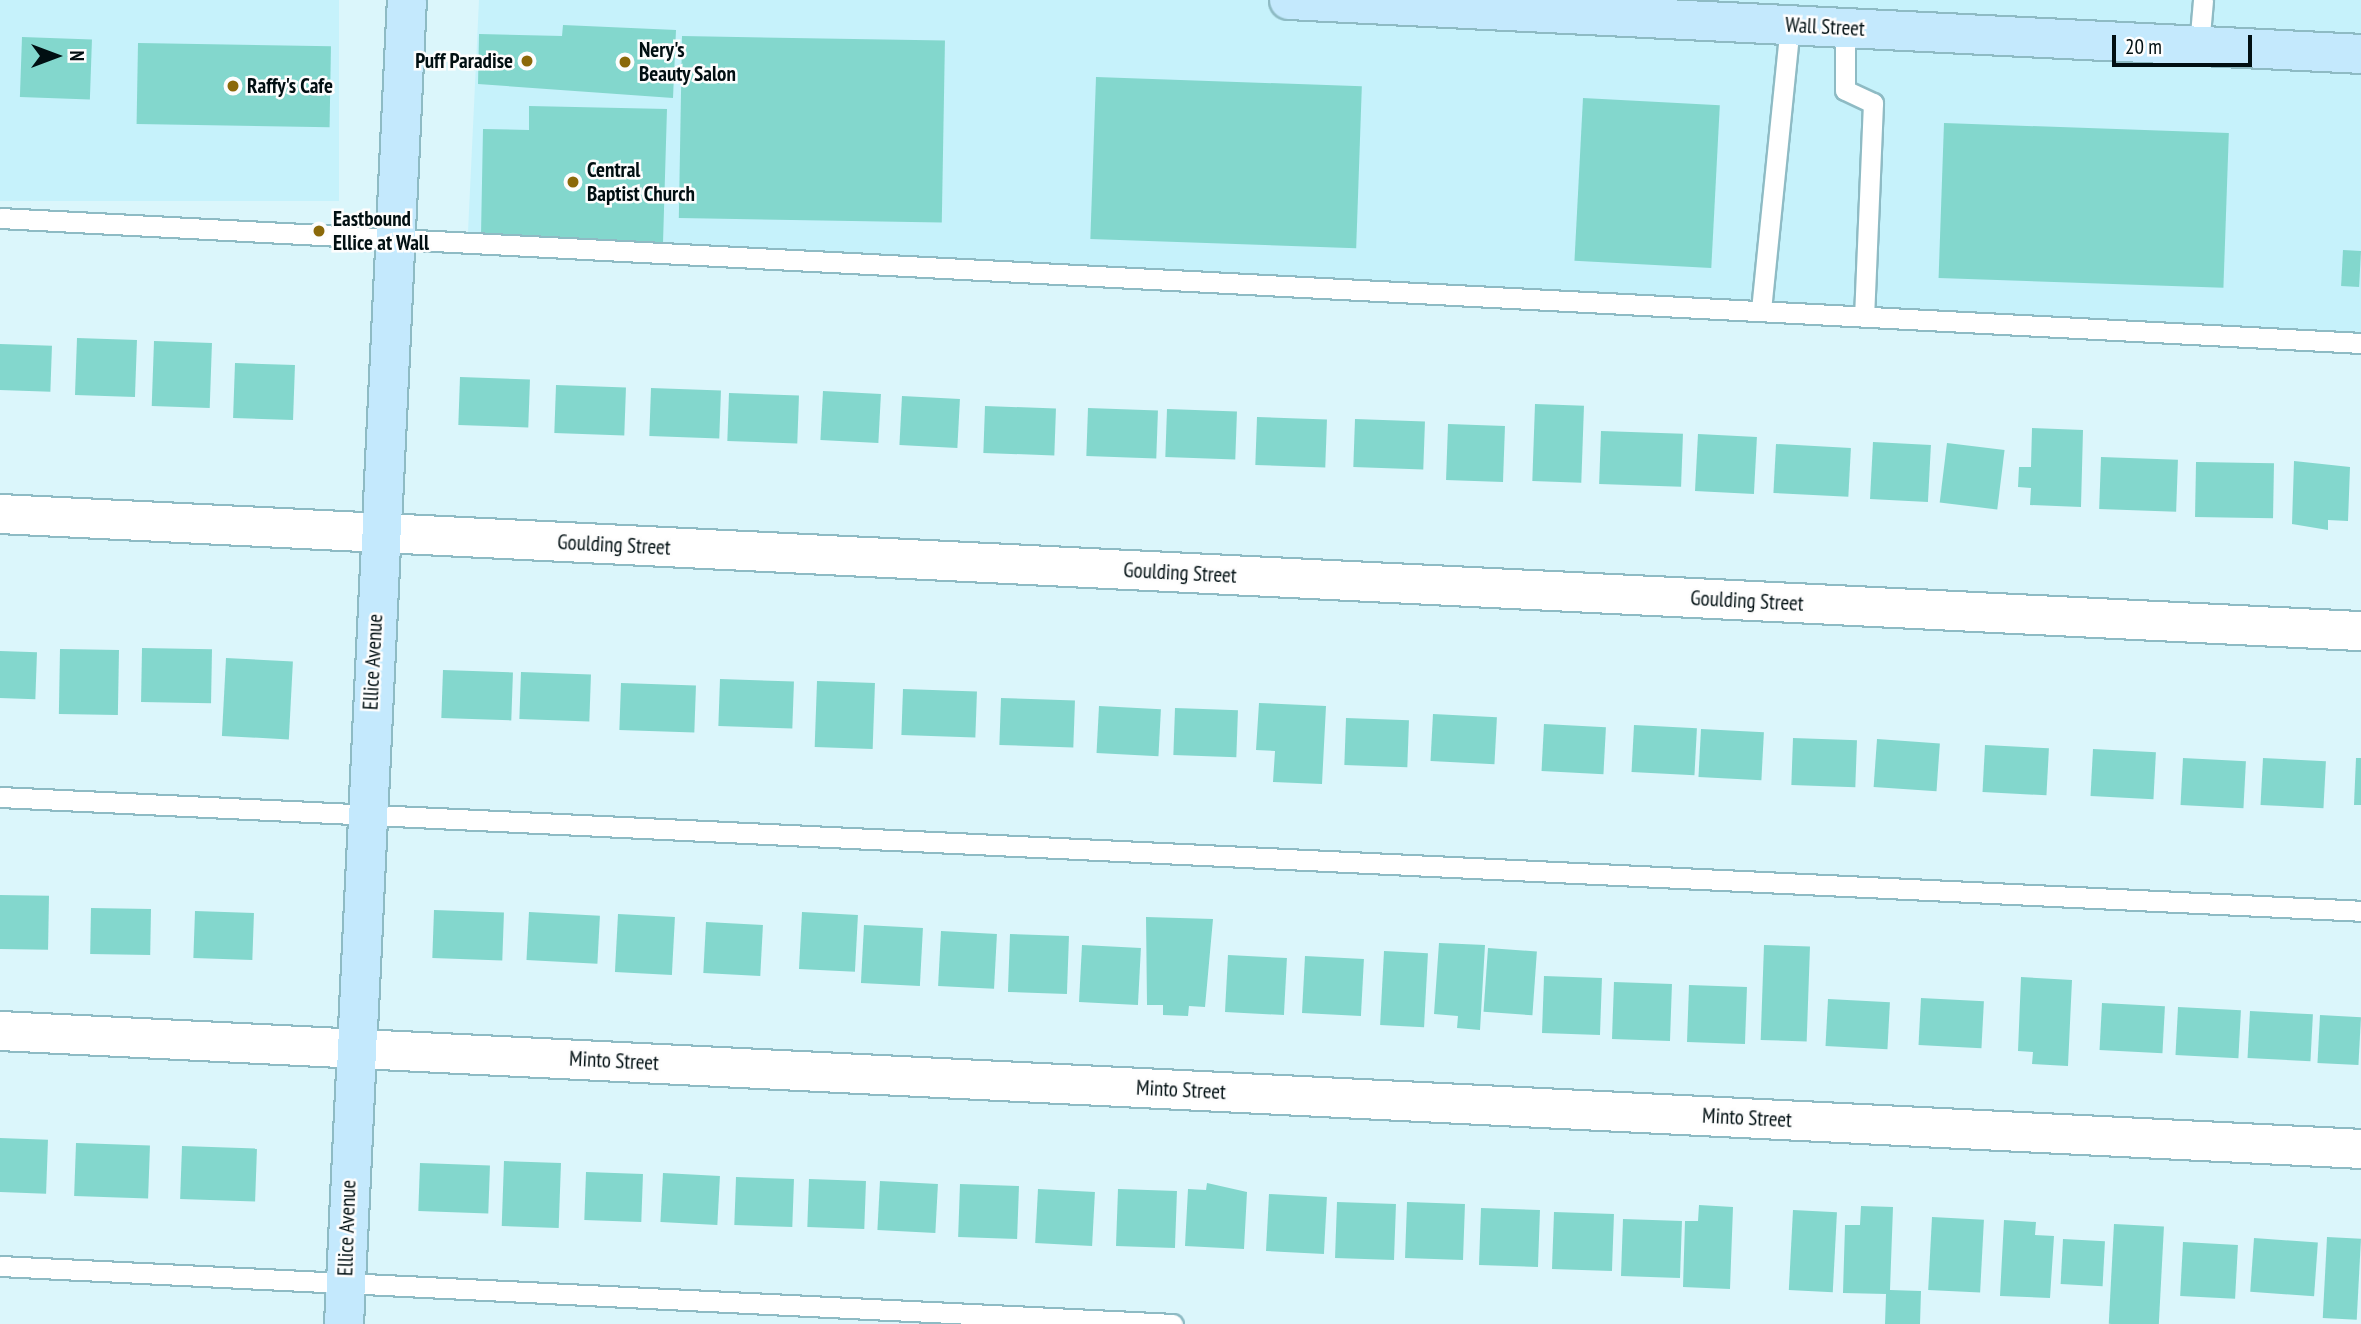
<!DOCTYPE html>
<style>
body{margin:0}
#map{position:relative;width:2361px;height:1324px;overflow:hidden;background:#dbf6fb;font-family:"PT Sans Narrow",sans-serif}
div>[style]{position:absolute}
.built>*{inset:0;background:#c6f2fb;transform-origin:0 0}
.building>*{inset:0;background:#83d7cd;transform-origin:0 0}
.roads{filter:drop-shadow(2px 0 #8ebbc4) drop-shadow(-2px 0 #8ebbc4) drop-shadow(0 2px #8ebbc4) drop-shadow(0 -2px #8ebbc4)}
.lane>*{height:19px;margin:-9.5px;padding:0 9.5px;transform-origin:9.5px;border-radius:9.5px;background:#fff}
.street>*{height:38px;margin:-19px;padding:0 19px;transform-origin:19px;border-radius:19px;background:#fff}
.secondary>*{height:38px;margin:-19px;padding:0 19px;transform-origin:19px;border-radius:19px;background:#c4e9fd}
.dots>*{width:19px;height:19px;translate:-50% -50%;box-sizing:border-box;border:4px solid #fdfdfd;border-radius:50%}
span{translate:-50% -50%;white-space:nowrap;text-align:center;line-height:1.15;-webkit-text-stroke:5px #fdfdfd;paint-order:stroke}
.street-label{font-size:21px;color:#010f12}
.poi-label{font-size:21px;color:#010f12;font-weight:700}
.left{translate:0 -50%;text-align:left}
.right{translate:-100% -50%;text-align:right}
.north{position:absolute;left:21px;top:21px;width:70px;height:70px;-webkit-text-stroke:5px #fdfdfd;paint-order:stroke;rotate:90deg;font-size:19px;font-weight:700;line-height:28px;text-align:center;color:#010f12}
.north::after{content:'';display:block;margin:auto;width:24px;height:32px;background:#010f12;clip-path:polygon(50% 0,100% 100%,50% 72%,0 100%)}
.scale{position:absolute;left:2112px;top:35px;width:140px;height:32px;box-sizing:border-box;border:4px solid #010f12;border-top:0;padding-left:9px;font-size:21px;line-height:24px;white-space:nowrap;color:#010f12;-webkit-text-stroke:5px #fdfdfd;paint-order:stroke}
</style>
<div id="map">
<div class="built">
<div style="left:0;top:0;width:339px;height:201px"></div>
<div style="clip-path:polygon(479px 0,2361px 0,2361px 334px,468px 232px)"></div>
</div>
<div class="building">
<div style="clip-path:polygon(563px 25px,676px 30px,673px 98px,478px 84px,479px 34px,562px 36px)"></div>
<div style="left:682px;top:36px;width:263px;height:182px;rotate:1deg"></div>
<div style="left:22px;top:37px;width:70px;height:60px;rotate:2deg"></div>
<div style="left:138px;top:43px;width:193px;height:81px;rotate:1deg"></div>
<div style="left:1096px;top:77px;width:266px;height:162px;rotate:2deg"></div>
<div style="left:1583px;top:98px;width:137px;height:163px;rotate:3deg"></div>
<div style="clip-path:polygon(529px 106px,667px 109px,663px 243px,481px 235px,483px 129px,529px 130px)"></div>
<div style="left:1944px;top:123px;width:285px;height:155px;rotate:2deg"></div>
<div style="left:2343px;top:250px;width:18px;height:36px;rotate:3deg"></div>
<div style="left:77px;top:338px;width:60px;height:57px;rotate:2deg"></div>
<div style="left:154px;top:341px;width:58px;height:65px;rotate:2deg"></div>
<div style="left:0;top:344px;width:52px;height:46px;rotate:2deg"></div>
<div style="left:235px;top:363px;width:60px;height:55px;rotate:2deg"></div>
<div style="left:460px;top:377px;width:70px;height:48px;rotate:2deg"></div>
<div style="left:556px;top:385px;width:70px;height:48px;rotate:2deg"></div>
<div style="left:651px;top:388px;width:70px;height:48px;rotate:2deg"></div>
<div style="left:823px;top:391px;width:58px;height:49px;rotate:3deg"></div>
<div style="left:729px;top:393px;width:70px;height:48px;rotate:2deg"></div>
<div style="left:902px;top:396px;width:58px;height:49px;rotate:3deg"></div>
<div style="left:1535px;top:404px;width:49px;height:77px;rotate:2deg"></div>
<div style="left:985px;top:406px;width:71px;height:47px;rotate:2deg"></div>
<div style="left:1088px;top:408px;width:70px;height:48px;rotate:2deg"></div>
<div style="left:1167px;top:409px;width:70px;height:48px;rotate:2deg"></div>
<div style="left:1257px;top:417px;width:70px;height:48px;rotate:2deg"></div>
<div style="left:1355px;top:419px;width:70px;height:48px;rotate:2deg"></div>
<div style="left:1448px;top:424px;width:57px;height:56px;rotate:2deg"></div>
<div style="clip-path:polygon(2032px 428px,2083px 430px,2081px 507px,2030px 505px,2031px 488px,2018px 487px,2019px 467px,2031px 467px)"></div>
<div style="left:1601px;top:431px;width:82px;height:53px;rotate:2deg"></div>
<div style="left:1698px;top:434px;width:59px;height:57px;rotate:3deg"></div>
<div style="left:1873px;top:442px;width:58px;height:57px;rotate:3deg"></div>
<div style="left:1947px;top:443px;width:58px;height:60px;rotate:7deg"></div>
<div style="left:1776px;top:444px;width:75px;height:49px;rotate:3deg"></div>
<div style="left:2101px;top:457px;width:77px;height:52px;rotate:2deg"></div>
<div style="clip-path:polygon(2294px 461px,2350px 467px,2348px 521px,2328px 520px,2328px 530px,2292px 524px)"></div>
<div style="left:2196px;top:462px;width:78px;height:55px;rotate:1deg"></div>
<div style="left:142px;top:648px;width:70px;height:54px;rotate:1deg"></div>
<div style="left:60px;top:649px;width:59px;height:65px;rotate:1deg"></div>
<div style="left:0;top:651px;width:37px;height:47px;rotate:2deg"></div>
<div style="left:226px;top:658px;width:67px;height:78px;rotate:3deg"></div>
<div style="left:443px;top:670px;width:70px;height:48px;rotate:2deg"></div>
<div style="left:521px;top:672px;width:70px;height:47px;rotate:2deg"></div>
<div style="left:720px;top:679px;width:74px;height:47px;rotate:2deg"></div>
<div style="left:817px;top:681px;width:58px;height:66px;rotate:2deg"></div>
<div style="left:621px;top:683px;width:75px;height:47px;rotate:2deg"></div>
<div style="left:903px;top:689px;width:74px;height:46px;rotate:2deg"></div>
<div style="left:1001px;top:698px;width:74px;height:47px;rotate:2deg"></div>
<div style="clip-path:polygon(1259px 703px,1326px 706px,1322px 784px,1273px 782px,1275px 751px,1256px 750px)"></div>
<div style="left:1099px;top:706px;width:62px;height:47px;rotate:3deg"></div>
<div style="left:1175px;top:708px;width:63px;height:47px;rotate:2deg"></div>
<div style="left:1433px;top:714px;width:64px;height:47px;rotate:3deg"></div>
<div style="left:1346px;top:718px;width:63px;height:47px;rotate:2deg"></div>
<div style="left:1544px;top:724px;width:62px;height:47px;rotate:3deg"></div>
<div style="left:1634px;top:725px;width:63px;height:47px;rotate:3deg"></div>
<div style="left:1701px;top:729px;width:63px;height:48px;rotate:3deg"></div>
<div style="left:1793px;top:738px;width:64px;height:47px;rotate:2deg"></div>
<div style="left:1877px;top:739px;width:63px;height:48px;rotate:4deg"></div>
<div style="left:1985px;top:745px;width:64px;height:47px;rotate:3deg"></div>
<div style="left:2093px;top:749px;width:63px;height:47px;rotate:3deg"></div>
<div style="left:2183px;top:758px;width:63px;height:47px;rotate:3deg"></div>
<div style="left:2263px;top:758px;width:63px;height:47px;rotate:3deg"></div>
<div style="clip-path:polygon(2356px 758px,2361px 758px,2361px 805px,2354px 805px)"></div>
<div style="left:0;top:895px;width:49px;height:54px;rotate:1deg"></div>
<div style="left:91px;top:908px;width:60px;height:46px;rotate:1deg"></div>
<div style="left:434px;top:910px;width:70px;height:48px;rotate:2deg"></div>
<div style="left:195px;top:911px;width:59px;height:47px;rotate:2deg"></div>
<div style="left:529px;top:912px;width:71px;height:48px;rotate:3deg"></div>
<div style="left:802px;top:912px;width:56px;height:57px;rotate:3deg"></div>
<div style="left:618px;top:914px;width:57px;height:58px;rotate:3deg"></div>
<div style="clip-path:polygon(1146px 917px,1213px 919px,1205px 1007px,1189px 1006px,1188px 1016px,1163px 1015px,1163px 1005px,1147px 1005px)"></div>
<div style="left:706px;top:922px;width:57px;height:51px;rotate:3deg"></div>
<div style="left:864px;top:925px;width:59px;height:58px;rotate:3deg"></div>
<div style="left:941px;top:931px;width:56px;height:55px;rotate:3deg"></div>
<div style="left:1010px;top:934px;width:59px;height:58px;rotate:2deg"></div>
<div style="clip-path:polygon(1439px 943px,1485px 945px,1480px 1030px,1457px 1028px,1458px 1016px,1434px 1014px)"></div>
<div style="left:1082px;top:945px;width:59px;height:57px;rotate:3deg"></div>
<div style="left:1764px;top:945px;width:46px;height:95px;rotate:2deg"></div>
<div style="left:1488px;top:948px;width:49px;height:64px;rotate:4deg"></div>
<div style="left:1384px;top:951px;width:44px;height:74px;rotate:3deg"></div>
<div style="left:1228px;top:955px;width:59px;height:57px;rotate:3deg"></div>
<div style="left:1305px;top:956px;width:59px;height:57px;rotate:3deg"></div>
<div style="left:1544px;top:976px;width:58px;height:57px;rotate:2deg"></div>
<div style="clip-path:polygon(2021px 977px,2072px 980px,2068px 1066px,2032px 1064px,2033px 1052px,2018px 1051px)"></div>
<div style="left:1614px;top:982px;width:58px;height:57px;rotate:2deg"></div>
<div style="left:1689px;top:985px;width:58px;height:57px;rotate:2deg"></div>
<div style="left:1921px;top:998px;width:63px;height:47px;rotate:3deg"></div>
<div style="left:1828px;top:999px;width:62px;height:47px;rotate:3deg"></div>
<div style="left:2102px;top:1003px;width:63px;height:47px;rotate:3deg"></div>
<div style="left:2178px;top:1007px;width:63px;height:48px;rotate:3deg"></div>
<div style="left:2250px;top:1011px;width:63px;height:47px;rotate:3deg"></div>
<div style="left:2320px;top:1015px;width:41px;height:48px;rotate:3deg"></div>
<div style="left:0;top:1138px;width:48px;height:54px;rotate:2deg"></div>
<div style="left:76px;top:1143px;width:74px;height:53px;rotate:2deg"></div>
<div style="left:182px;top:1146px;width:75px;height:53px;rotate:2deg"></div>
<div style="left:504px;top:1161px;width:57px;height:65px;rotate:2deg"></div>
<div style="left:420px;top:1163px;width:70px;height:48px;rotate:2deg"></div>
<div style="left:586px;top:1172px;width:57px;height:48px;rotate:2deg"></div>
<div style="left:663px;top:1173px;width:57px;height:49px;rotate:3deg"></div>
<div style="left:736px;top:1177px;width:58px;height:48px;rotate:2deg"></div>
<div style="left:809px;top:1179px;width:57px;height:48px;rotate:2deg"></div>
<div style="left:880px;top:1181px;width:58px;height:49px;rotate:3deg"></div>
<div style="clip-path:polygon(1207px 1183px,1247px 1192px,1244px 1249px,1185px 1246px,1188px 1189px,1206px 1190px)"></div>
<div style="left:960px;top:1184px;width:59px;height:53px;rotate:2deg"></div>
<div style="left:1038px;top:1189px;width:57px;height:54px;rotate:3deg"></div>
<div style="left:1118px;top:1189px;width:59px;height:57px;rotate:2deg"></div>
<div style="left:1269px;top:1194px;width:58px;height:57px;rotate:3deg"></div>
<div style="left:1337px;top:1202px;width:59px;height:56px;rotate:2deg"></div>
<div style="left:1407px;top:1202px;width:58px;height:56px;rotate:2deg"></div>
<div style="clip-path:polygon(1699px 1205px,1733px 1207px,1730px 1289px,1683px 1287px,1685px 1221px,1698px 1221px)"></div>
<div style="clip-path:polygon(1861px 1206px,1893px 1207px,1890px 1290px,1921px 1291px,1920px 1324px,1885px 1324px,1886px 1294px,1843px 1293px,1845px 1225px,1860px 1225px)"></div>
<div style="left:1481px;top:1208px;width:59px;height:57px;rotate:2deg"></div>
<div style="left:1793px;top:1210px;width:44px;height:80px;rotate:3deg"></div>
<div style="left:1554px;top:1212px;width:60px;height:57px;rotate:2deg"></div>
<div style="left:1932px;top:1217px;width:52px;height:73px;rotate:3deg"></div>
<div style="left:1623px;top:1219px;width:59px;height:57px;rotate:2deg"></div>
<div style="clip-path:polygon(2004px 1220px,2036px 1222px,2035px 1235px,2054px 1236px,2050px 1298px,2000px 1296px)"></div>
<div style="left:2114px;top:1224px;width:50px;height:100px;rotate:3deg"></div>
<div style="left:2327px;top:1237px;width:34px;height:81px;rotate:3deg"></div>
<div style="left:2254px;top:1238px;width:64px;height:54px;rotate:4deg"></div>
<div style="left:2063px;top:1239px;width:42px;height:45px;rotate:3deg"></div>
<div style="left:2183px;top:1242px;width:55px;height:54px;rotate:3deg"></div>
</div>
<div class="roads">
<div class="lane">
<div style="left:1845px;top:28px;width:62px;rotate:90deg"></div>
<div style="left:1845px;top:90px;width:31px;rotate:25deg"></div>
<div style="left:1873px;top:103px;width:212px;rotate:92.4deg"></div>
<div style="left:2199px;top:46px;width:46px;rotate:-85deg"></div>
<div style="left:0;top:218px;width:2364px;rotate:3.03deg"></div>
<div style="left:1761px;top:310px;width:286px;rotate:-84.2deg"></div>
<div style="left:0;top:797px;width:2364px;rotate:2.76deg"></div>
<div style="left:0;top:1266px;width:1174px;rotate:2.83deg"></div>
</div>
<div class="street">
<div style="left:0;top:514px;width:2364px;rotate:2.84deg"></div>
<div style="left:0;top:1031px;width:2364px;rotate:2.86deg"></div>
</div>
<div class="secondary">
<div style="left:1289px;top:0;width:1073px;rotate:2.88deg"></div>
<div style="left:344px;top:1324px;width:1325px;rotate:-87.28deg"></div>
</div>
</div>
<div class="dots">
<div style="left:527px;top:61px;background:#8b6909"></div>
<div style="left:625px;top:62px;background:#8b6909"></div>
<div style="left:233px;top:86px;background:#8b6909"></div>
<div style="left:573px;top:182px;background:#8b6909"></div>
<div style="left:319px;top:231px;background:#8b6909"></div>
</div>
<div class="street-label">
<span style="left:1825px;top:27px;rotate:3deg">Wall Street</span>
<span style="left:614px;top:545px;rotate:3deg">Goulding Street</span>
<span style="left:1180px;top:573px;rotate:3deg">Goulding Street</span>
<span style="left:1747px;top:601px;rotate:3deg">Goulding Street</span>
<span style="left:373px;top:662px;rotate:-87deg">Ellice Avenue</span>
<span style="left:614px;top:1061px;rotate:3deg">Minto Street</span>
<span style="left:1181px;top:1090px;rotate:3deg">Minto Street</span>
<span style="left:1747px;top:1118px;rotate:3deg">Minto Street</span>
<span style="left:347px;top:1228px;rotate:-88deg">Ellice Avenue</span>
</div>
<div class="poi-label">
<span class="left" style="left:639px;top:62px">Nery's<br>Beauty Salon</span>
<span class="right" style="left:513px;top:61px">Puff Paradise</span>
<span class="left" style="left:247px;top:86px">Raffy's Cafe</span>
<span class="left" style="left:587px;top:182px">Central<br>Baptist Church</span>
<span class="left" style="left:333px;top:231px">Eastbound<br>Ellice at Wall</span>
</div>
<div class="north">N</div>
<div class="scale">20 m</div>
</div>
